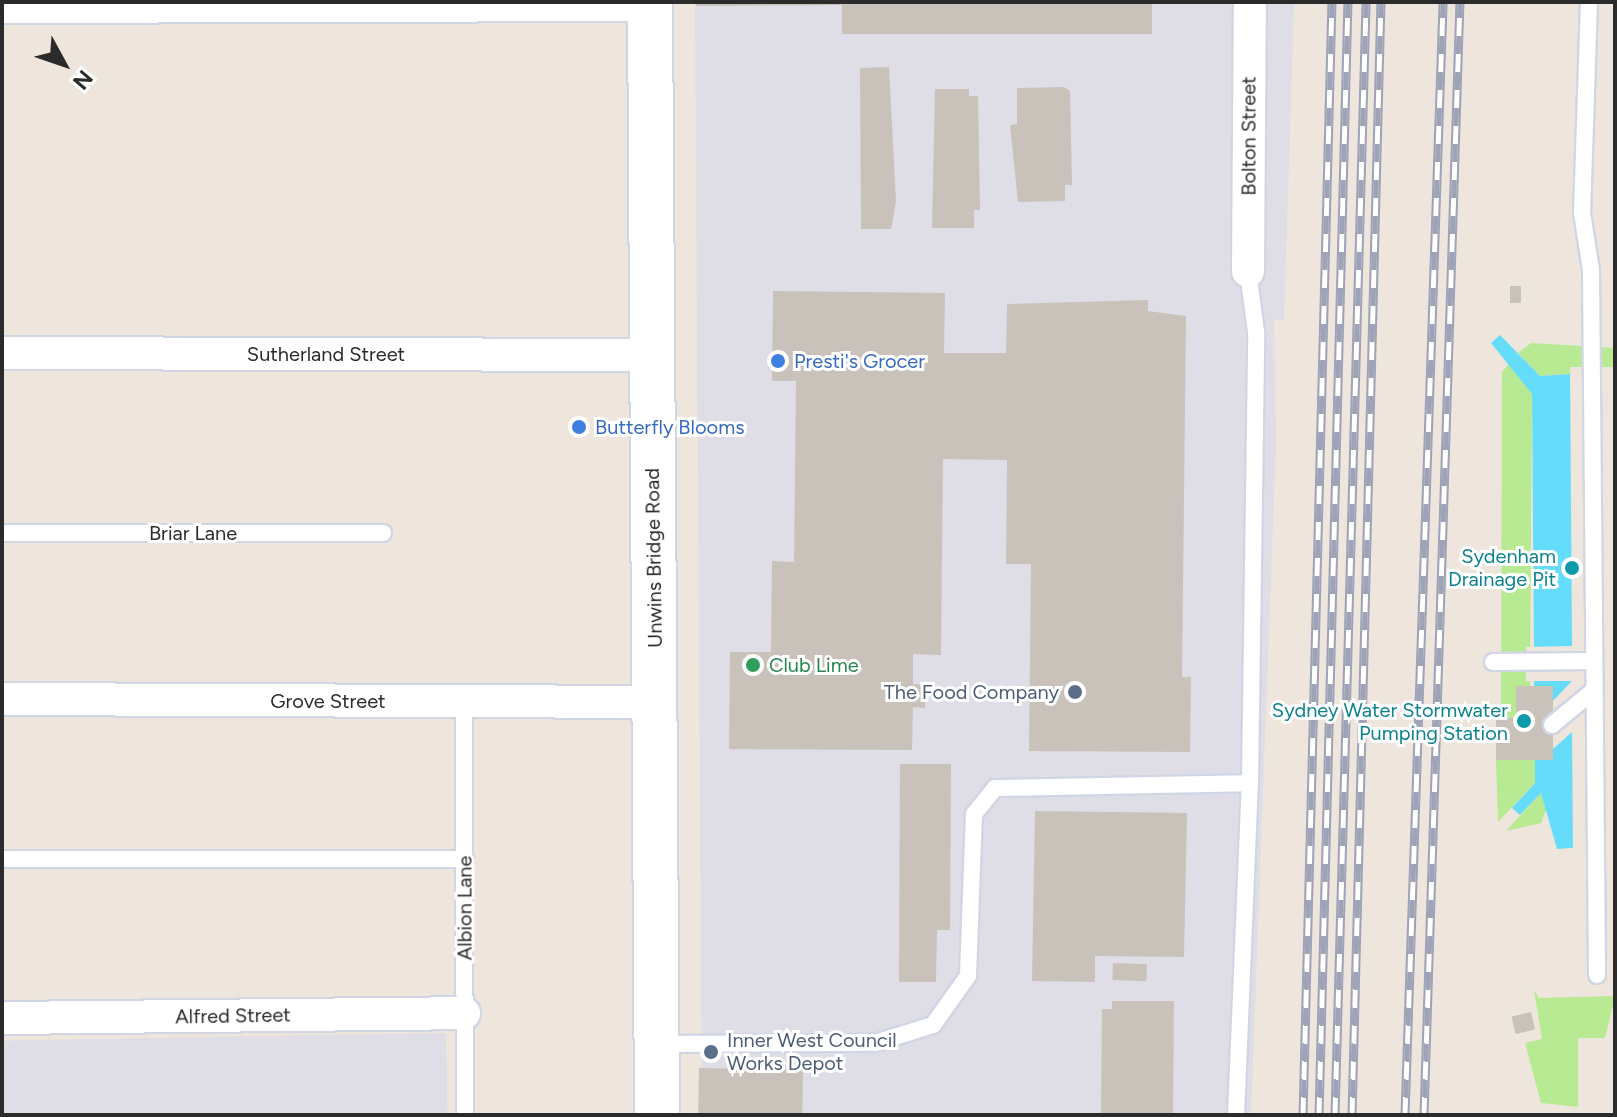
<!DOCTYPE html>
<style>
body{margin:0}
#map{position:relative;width:1617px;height:1117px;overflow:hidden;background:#eee5dc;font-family:Figtree,sans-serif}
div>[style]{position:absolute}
.industrial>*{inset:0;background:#dfdde6;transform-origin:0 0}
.green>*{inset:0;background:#b7ea93}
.water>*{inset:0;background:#65ddfa}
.pier>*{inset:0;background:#eee5dc}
.building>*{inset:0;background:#c9c2bb;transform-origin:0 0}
.roads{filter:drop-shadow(2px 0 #d1d6e5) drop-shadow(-2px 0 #d1d6e5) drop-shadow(0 2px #d1d6e5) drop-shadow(0 -2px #d1d6e5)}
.lane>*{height:16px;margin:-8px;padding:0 8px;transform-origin:8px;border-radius:8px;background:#fff}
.street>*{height:32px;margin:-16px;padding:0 16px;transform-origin:16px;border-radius:16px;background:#fff}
.secondary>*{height:44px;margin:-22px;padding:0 22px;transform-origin:22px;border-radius:22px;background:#fff}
.rail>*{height:9px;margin-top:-4.5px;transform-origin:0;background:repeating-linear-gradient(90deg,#fff 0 18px,#9ea3b7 0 36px);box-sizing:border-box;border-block:2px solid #9ea3b7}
.dots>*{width:22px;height:22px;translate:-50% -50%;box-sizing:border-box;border:4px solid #fff;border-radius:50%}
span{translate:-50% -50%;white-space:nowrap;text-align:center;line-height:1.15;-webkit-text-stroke:6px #fff;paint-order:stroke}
.street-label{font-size:20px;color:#2b2b2b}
.shop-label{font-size:20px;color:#366cbe}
.left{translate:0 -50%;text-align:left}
.culture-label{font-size:20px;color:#0d838f}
.right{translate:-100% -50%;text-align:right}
.leisure-label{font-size:20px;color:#27864d}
.service-label{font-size:20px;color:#4e5e75}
.frame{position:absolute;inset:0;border:4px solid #2b2b2b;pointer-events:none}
.north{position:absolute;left:24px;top:24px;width:80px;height:80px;-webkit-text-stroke:6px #fff;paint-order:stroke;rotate:130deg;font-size:22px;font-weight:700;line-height:32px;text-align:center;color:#2b2b2b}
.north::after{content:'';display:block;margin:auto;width:28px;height:36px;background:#2b2b2b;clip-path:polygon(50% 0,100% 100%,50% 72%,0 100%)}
</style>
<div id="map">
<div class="industrial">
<div style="clip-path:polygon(695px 2px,1294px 2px,1284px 320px,1274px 320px,1276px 442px,1251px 1115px,702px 1115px)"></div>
<div style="left:446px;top:1033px;width:82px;height:444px;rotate:89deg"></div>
</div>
<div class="green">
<div style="clip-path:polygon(1531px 343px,1615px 348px,1615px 371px,1540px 376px,1518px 353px)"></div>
<div style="clip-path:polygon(1510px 363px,1532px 394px,1530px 686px,1516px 718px,1501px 718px,1502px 372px)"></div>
<div style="clip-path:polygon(1496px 760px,1536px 760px,1535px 783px,1498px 822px)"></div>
<div style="clip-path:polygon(1541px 793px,1548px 805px,1541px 823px,1506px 831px)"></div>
<div style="clip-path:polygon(1534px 990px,1539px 998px,1615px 996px,1605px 1038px,1578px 1038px,1578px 1107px,1541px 1103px,1525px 1043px,1542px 1039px)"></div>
</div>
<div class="water">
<div style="clip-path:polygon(1500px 335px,1540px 376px,1615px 371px,1615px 845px,1557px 849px,1541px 793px,1520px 815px,1512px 808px,1535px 783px,1532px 394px,1491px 343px)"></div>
</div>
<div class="pier">
<div style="clip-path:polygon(1570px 367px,1615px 367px,1615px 849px,1573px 852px,1572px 732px,1553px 749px,1553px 701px,1572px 681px,1526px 681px,1526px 647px,1572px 646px)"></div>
</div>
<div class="building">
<div style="clip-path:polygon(696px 2px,841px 2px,841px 5px,696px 6px)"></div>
<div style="left:842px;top:2px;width:310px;height:32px"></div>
<div style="clip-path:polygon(889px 67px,896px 202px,891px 229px,861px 229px,860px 68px)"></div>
<div style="clip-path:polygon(1064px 87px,1070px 91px,1072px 185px,1065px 185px,1065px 201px,1018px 202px,1010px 125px,1017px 124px,1017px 88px)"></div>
<div style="clip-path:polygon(935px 89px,969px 89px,969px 96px,978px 96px,980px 210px,974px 210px,974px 228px,932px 228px)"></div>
<div style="left:1510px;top:286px;width:11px;height:17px"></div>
<div style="clip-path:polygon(773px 291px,945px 293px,944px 353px,1006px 353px,1007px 304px,1148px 300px,1148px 311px,1186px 316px,1182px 677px,1191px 677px,1190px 752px,1029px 751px,1031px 564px,1006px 564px,1007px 460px,943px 459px,941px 655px,913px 654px,913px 684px,925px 685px,925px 708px,913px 707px,912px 750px,729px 749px,730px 652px,771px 652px,772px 561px,794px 562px,796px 381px,772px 381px)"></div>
<div style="clip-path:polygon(1516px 686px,1553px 686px,1553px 760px,1496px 760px,1496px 718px,1516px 718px)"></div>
<div style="clip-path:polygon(900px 764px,951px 764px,950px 930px,937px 930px,936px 982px,899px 982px)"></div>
<div style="clip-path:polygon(1035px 811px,1187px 813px,1184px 957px,1095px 956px,1095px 982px,1032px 981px)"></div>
<div style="left:1113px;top:963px;width:34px;height:17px;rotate:2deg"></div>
<div style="clip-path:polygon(1112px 1001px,1174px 1001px,1173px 1115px,1101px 1115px,1102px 1009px,1112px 1009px)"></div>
<div style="left:1531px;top:1012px;width:18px;height:20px;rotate:77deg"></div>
<div style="left:699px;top:1068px;width:104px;height:47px;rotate:1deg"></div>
</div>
<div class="roads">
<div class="lane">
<div style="left:1589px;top:2px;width:211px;rotate:91.9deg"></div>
<div style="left:1582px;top:213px;width:58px;rotate:81deg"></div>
<div style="left:1591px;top:270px;width:705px;rotate:89.51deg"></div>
<div style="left:2px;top:533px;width:381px"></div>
<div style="left:1493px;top:662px;width:101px;rotate:-0.6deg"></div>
<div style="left:464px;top:702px;width:413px;rotate:89.9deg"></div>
<div style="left:1552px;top:725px;width:55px;rotate:-39.8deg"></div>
<div style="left:2px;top:859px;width:463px"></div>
<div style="left:660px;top:1044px;width:215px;rotate:-0.3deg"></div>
<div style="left:875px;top:1043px;width:61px;rotate:-17.2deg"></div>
<div style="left:933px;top:1025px;width:60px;rotate:-54.5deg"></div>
<div style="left:968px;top:976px;width:162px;rotate:-87.9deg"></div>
<div style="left:974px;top:814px;width:33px;rotate:-51deg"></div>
<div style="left:995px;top:788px;width:255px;rotate:-1.1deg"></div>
<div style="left:1236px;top:1115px;width:332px;rotate:-87.6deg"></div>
<div style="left:1250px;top:783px;width:451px;rotate:-89.2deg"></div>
<div style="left:1256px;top:332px;width:62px;rotate:-97.5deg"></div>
</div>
<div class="street">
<div style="left:2px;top:7px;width:648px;rotate:-0.18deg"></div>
<div style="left:1248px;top:271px;width:269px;rotate:-89.6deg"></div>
<div style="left:2px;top:353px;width:648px;rotate:0.18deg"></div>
<div style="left:2px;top:699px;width:653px;rotate:0.26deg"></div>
<div style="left:2px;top:1018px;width:462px;rotate:-0.6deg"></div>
</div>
<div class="secondary">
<div style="left:650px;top:2px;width:1113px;rotate:89.64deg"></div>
</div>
</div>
<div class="rail">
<div style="left:1303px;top:1115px;width:1113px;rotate:-88.51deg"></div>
<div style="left:1319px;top:1115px;width:1113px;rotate:-88.51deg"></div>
<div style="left:1335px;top:1115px;width:1113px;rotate:-88.4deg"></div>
<div style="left:1352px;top:1115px;width:1113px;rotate:-88.51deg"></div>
<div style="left:1405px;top:1115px;width:1114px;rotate:-88.04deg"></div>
<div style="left:1424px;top:1115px;width:1114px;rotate:-88.15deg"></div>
</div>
<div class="dots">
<div style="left:778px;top:361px;background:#3f7fe0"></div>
<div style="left:579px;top:427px;background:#3f7fe0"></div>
<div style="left:1572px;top:568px;background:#0f9aa8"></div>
<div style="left:753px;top:665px;background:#2e9e5b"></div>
<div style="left:1075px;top:692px;background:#5c6f8a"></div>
<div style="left:1524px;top:721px;background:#0f9aa8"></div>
<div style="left:711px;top:1052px;background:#5c6f8a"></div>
</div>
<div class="street-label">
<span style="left:1249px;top:136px;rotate:-90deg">Bolton Street</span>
<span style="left:326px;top:354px">Sutherland Street</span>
<span style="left:193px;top:533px">Briar Lane</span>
<span style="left:654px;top:558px;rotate:-91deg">Unwins Bridge Road</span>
<span style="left:328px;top:701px">Grove Street</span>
<span style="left:465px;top:908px;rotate:-90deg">Albion Lane</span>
<span style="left:233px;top:1016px;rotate:-1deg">Alfred Street</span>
</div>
<div class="shop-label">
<span class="left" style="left:794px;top:361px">Presti's Grocer</span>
<span class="left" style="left:595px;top:427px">Butterfly Blooms</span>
</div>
<div class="culture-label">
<span class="right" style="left:1556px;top:568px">Sydenham<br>Drainage Pit</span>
<span class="right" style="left:1508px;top:722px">Sydney Water Stormwater<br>Pumping Station</span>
</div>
<div class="leisure-label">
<span class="left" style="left:769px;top:665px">Club Lime</span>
</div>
<div class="service-label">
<span class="right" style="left:1059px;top:692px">The Food Company</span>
<span class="left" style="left:727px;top:1052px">Inner West Council<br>Works Depot</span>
</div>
<div class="frame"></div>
<div class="north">N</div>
</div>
